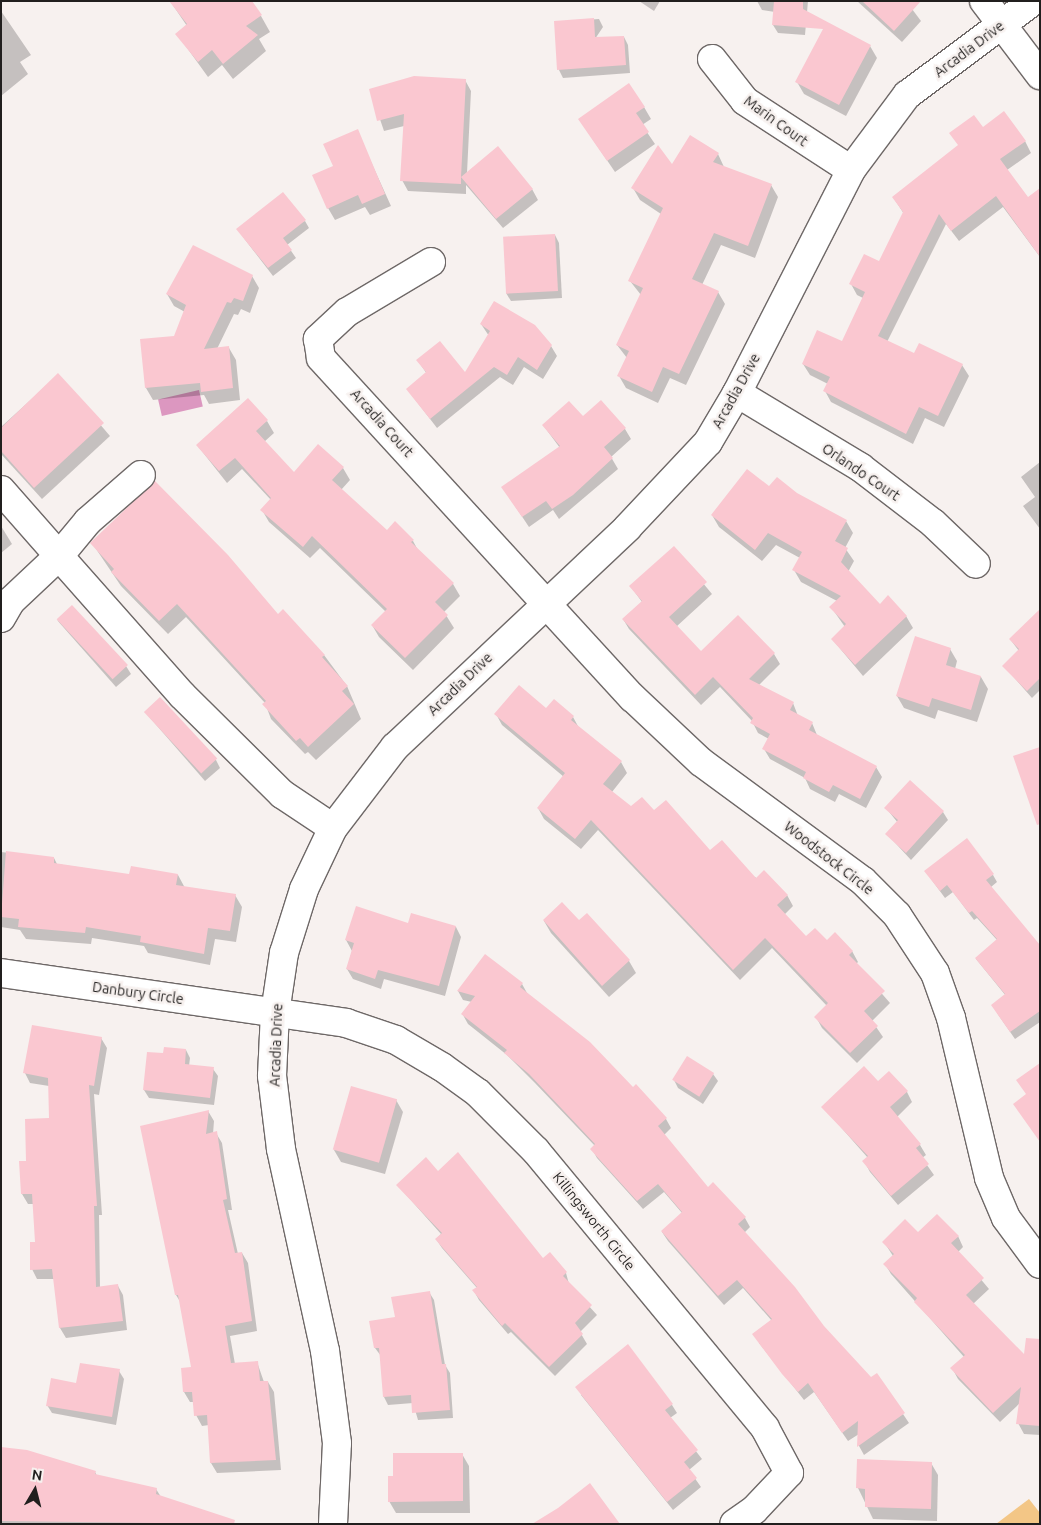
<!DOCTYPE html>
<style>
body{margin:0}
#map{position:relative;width:1041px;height:1525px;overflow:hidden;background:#f7f1ef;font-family:Ubuntu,sans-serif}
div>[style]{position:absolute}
.green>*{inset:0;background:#f3c686}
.water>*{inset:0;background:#dc97c0;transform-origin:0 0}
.shadow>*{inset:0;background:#0003}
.building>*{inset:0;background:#fac7d0;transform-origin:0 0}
.roads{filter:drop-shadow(1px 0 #6e6867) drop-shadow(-1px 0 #6e6867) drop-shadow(0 1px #6e6867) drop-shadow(0 -1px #6e6867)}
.minor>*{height:28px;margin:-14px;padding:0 14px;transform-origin:14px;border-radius:14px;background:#fff}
span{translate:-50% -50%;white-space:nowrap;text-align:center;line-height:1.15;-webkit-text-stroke:5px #f7f1ef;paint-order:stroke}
.street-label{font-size:14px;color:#211f1e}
.frame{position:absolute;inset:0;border:2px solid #211f1e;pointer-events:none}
.north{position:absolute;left:10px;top:1465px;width:50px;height:50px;-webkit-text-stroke:4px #f7f1ef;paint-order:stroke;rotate:8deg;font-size:14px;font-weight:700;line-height:20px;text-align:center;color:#211f1e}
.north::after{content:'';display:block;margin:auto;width:18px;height:22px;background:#211f1e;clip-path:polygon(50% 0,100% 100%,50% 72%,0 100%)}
</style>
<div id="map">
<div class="green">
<div style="clip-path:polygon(1029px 1499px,1040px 1513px,1040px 1524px,996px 1524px)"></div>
</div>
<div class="water">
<div style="left:199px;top:390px;width:17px;height:42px;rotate:77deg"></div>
</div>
<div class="shadow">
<div style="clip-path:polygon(170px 1px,261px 16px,270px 32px,259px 39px,266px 51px,233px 79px,222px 65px,208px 77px,177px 34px,187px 26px)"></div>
<div style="clip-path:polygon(639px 1px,660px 1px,654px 11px)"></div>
<div style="clip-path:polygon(757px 1px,808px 1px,805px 35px,778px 33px,773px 25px,775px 12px,762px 10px)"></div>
<div style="clip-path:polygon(857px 1px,906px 1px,921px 21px,902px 42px)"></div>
<div style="clip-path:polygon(1px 11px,31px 55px,20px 62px,28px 74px,1px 96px)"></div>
<div style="clip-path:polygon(599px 19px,603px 27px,595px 39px,624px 37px,628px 45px,630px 73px,563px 78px,559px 70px,555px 22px)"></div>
<div style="clip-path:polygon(870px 46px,877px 58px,846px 116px,804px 94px,797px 82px)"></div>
<div style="clip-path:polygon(465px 80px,471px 91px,467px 173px,532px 189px,538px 200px,503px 228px,466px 185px,466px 194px,408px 191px,402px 180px,404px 126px,384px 131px,370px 90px)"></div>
<div style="clip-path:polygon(644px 107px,651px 119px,642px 125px,655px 144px,615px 172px,579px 119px)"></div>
<div style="clip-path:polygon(983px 128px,1025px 141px,1031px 153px,1007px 170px,1028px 198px,1040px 190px,1040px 257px,1003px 207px,959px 241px,946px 224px,887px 342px,914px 354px,962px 365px,969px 376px,944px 427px,925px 418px,913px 444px,831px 402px,825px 391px,828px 384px,810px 375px,803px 364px,843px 343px,863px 298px,857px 295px,851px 284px,879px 263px,904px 214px,893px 197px)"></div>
<div style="clip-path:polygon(357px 131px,391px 206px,370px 215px,365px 207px,335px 220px,328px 208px,335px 167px)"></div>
<div style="clip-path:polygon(718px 154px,724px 167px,771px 185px,778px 197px,755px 258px,721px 245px,702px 285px,718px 292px,725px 304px,686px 385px,670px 378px,658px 403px,626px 388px,619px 376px,627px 358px,617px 345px,641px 295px,630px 281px,661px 214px,640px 200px,633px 188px,672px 167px)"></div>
<div style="clip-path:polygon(305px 221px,309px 228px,287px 245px,296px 258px,273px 276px,243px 237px)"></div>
<div style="clip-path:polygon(555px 235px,559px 243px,562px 298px,511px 301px,506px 293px)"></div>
<div style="clip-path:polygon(252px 276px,259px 288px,250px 313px,241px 309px,238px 315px,234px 314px,217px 349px,229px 348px,236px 360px,240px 400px,209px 404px,204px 395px,153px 400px,146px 388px,142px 341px,175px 337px,185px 312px,174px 306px,167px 294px)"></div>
<div style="clip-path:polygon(481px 324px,551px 346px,557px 356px,543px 379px,524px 367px,513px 385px,500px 377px,437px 428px,407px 389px,427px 374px,418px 361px,465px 375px,489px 336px)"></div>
<div style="clip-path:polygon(58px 375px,110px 436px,42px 499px,1px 454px,1px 427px)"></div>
<div style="clip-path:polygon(582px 417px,625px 429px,631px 439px,611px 457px,618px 469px,559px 519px,553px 510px,529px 527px,509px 497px,560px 448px,543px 425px)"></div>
<div style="clip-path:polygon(267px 421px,274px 433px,264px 442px,294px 474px,343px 468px,350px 480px,341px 490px,387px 531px,413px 541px,419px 552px,453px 584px,460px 596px,444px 612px,454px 628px,413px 670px,379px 637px,372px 625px,386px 612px,320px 548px,310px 558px,269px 522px,262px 510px,271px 500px,242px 469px,227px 483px,197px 445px)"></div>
<div style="clip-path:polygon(1040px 462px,1040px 529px,1023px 506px,1035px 497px,1021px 477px)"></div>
<div style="clip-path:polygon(769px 488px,797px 494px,846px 521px,853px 533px,845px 548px,854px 561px,848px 572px,879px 605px,906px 616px,913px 628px,863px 676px,832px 639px,845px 627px,831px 607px,837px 601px,801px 582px,794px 570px,800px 558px,776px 545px,762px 561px,719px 527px,712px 515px)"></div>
<div style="clip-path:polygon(1px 526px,12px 544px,1px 553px)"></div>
<div style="clip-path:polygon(92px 543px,278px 615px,324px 655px,347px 686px,361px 719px,316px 760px,308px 752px,305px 754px,271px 719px,265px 703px,186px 617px,168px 634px,121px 586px)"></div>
<div style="clip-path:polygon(674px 548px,712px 594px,676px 627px,701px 652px,738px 617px,774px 654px,780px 664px,759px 685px,793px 703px,798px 716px,812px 723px,817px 735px,876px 767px,882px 777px,866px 808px,839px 794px,835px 802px,810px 789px,805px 778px,770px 759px,764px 749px,769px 739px,758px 733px,752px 721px,720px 687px,701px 705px,629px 629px,623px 619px,642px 602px,631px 587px)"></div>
<div style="clip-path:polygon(57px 620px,126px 666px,131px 674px,116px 687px)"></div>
<div style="clip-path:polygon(1040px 627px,1040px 690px,1032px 698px,1004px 666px,1019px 651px,1010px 639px)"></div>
<div style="clip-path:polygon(950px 649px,957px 661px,955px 669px,981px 677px,988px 689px,977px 722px,938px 710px,935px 719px,904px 708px,897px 696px)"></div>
<div style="clip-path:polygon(546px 710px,573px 717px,579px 728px,621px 762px,627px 773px,612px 792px,631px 808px,654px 812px,710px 852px,787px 895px,793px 906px,784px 915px,806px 938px,852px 951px,858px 962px,856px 964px,890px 1003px,872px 1021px,883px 1037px,857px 1063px,822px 1028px,816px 1017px,827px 1006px,772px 948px,740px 980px,598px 830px,581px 849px,544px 819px,538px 808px,564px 777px,502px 725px,496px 714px)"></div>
<div style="clip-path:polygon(145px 712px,216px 760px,220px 768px,205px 781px)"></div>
<div style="clip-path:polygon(886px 808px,943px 812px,948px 820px,911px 860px,887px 834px,898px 823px)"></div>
<div style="clip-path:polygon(1px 852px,54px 858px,57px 864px,130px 875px,178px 875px,185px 888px,235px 895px,242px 907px,236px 942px,215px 939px,210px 965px,148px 953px,144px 946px,92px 938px,91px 944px,26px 939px,20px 930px,1px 927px)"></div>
<div style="clip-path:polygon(993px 875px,997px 882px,991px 887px,1040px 962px,1040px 1022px,1015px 1039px,997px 1013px,1006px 996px,976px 959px,997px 940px,977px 918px,974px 920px,953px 892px,945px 898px,931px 879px)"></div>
<div style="clip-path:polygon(544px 921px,579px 922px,629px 961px,636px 973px,609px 997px,551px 933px)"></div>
<div style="clip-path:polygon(409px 925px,456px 927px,461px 937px,445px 996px,384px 979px,381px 989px,353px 979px,347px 969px,352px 951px,346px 940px)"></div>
<div style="clip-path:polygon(522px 984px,527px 993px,666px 1119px,671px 1128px,664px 1135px,708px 1189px,745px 1218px,750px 1227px,744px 1233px,823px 1327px,871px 1379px,877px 1375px,909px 1423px,864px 1455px,859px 1446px,859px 1434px,848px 1441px,814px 1392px,804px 1400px,759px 1343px,772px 1321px,743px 1288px,724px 1305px,668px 1241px,662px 1232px,682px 1213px,664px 1192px,643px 1209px,597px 1158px,592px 1149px,595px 1146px,535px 1083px,507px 1055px,468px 1024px,463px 1015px,472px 1002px,463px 1000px,458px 991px)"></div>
<div style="clip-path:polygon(101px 1038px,107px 1048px,99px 1095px,94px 1094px,102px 1215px,99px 1215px,100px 1288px,118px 1286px,123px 1295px,127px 1330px,66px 1338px,60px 1328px,54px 1279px,37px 1279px,32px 1269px,36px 1243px,34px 1204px,28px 1204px,22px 1194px,21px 1163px,28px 1162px,51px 1119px,49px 1086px,30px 1083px,25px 1073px)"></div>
<div style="clip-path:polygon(186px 1050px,190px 1058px,189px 1066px,213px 1069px,218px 1076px,214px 1105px,149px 1098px,144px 1090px,164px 1055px)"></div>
<div style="clip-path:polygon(713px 1074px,718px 1081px,703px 1104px,678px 1088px,674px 1080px)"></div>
<div style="clip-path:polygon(878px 1083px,907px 1092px,912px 1102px,897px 1117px,920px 1145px,926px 1155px,922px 1158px,934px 1175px,898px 1205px,870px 1172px,864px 1161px,868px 1158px,823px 1107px)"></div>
<div style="clip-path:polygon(396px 1100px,403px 1112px,385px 1174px,341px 1162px,334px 1150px)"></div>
<div style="clip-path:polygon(208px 1111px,214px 1121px,213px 1134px,216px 1133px,222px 1143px,232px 1210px,228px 1210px,238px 1254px,242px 1253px,248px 1263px,257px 1331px,230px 1336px,235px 1364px,257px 1362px,264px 1382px,268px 1382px,274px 1392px,281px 1470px,217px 1473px,211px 1463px,209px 1425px,202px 1426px,196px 1415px,194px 1402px,190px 1402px,184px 1392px,182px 1369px,193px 1368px,181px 1303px,176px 1295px)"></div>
<div style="clip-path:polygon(438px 1172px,543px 1259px,566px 1273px,569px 1284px,597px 1315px,580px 1332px,587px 1344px,555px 1376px,511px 1332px,508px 1334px,479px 1300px,474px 1291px,477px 1288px,442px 1248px,436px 1239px,441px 1234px,401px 1189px)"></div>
<div style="clip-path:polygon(918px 1234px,958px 1236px,963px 1247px,958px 1252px,989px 1289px,973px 1304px,1033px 1365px,1040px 1366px,1040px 1435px,1024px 1434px,1018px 1423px,1020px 1403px,1000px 1422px,958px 1379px,952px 1368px,964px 1357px,891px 1274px,885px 1264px,893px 1256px,884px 1242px)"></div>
<div style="clip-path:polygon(429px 1292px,434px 1300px,445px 1365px,450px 1373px,453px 1418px,418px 1420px,413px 1403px,388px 1405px,384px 1397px,381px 1356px,375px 1348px,396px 1318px)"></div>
<div style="clip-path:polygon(628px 1346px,672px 1405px,677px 1413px,670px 1418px,702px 1459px,689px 1470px,701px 1487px,673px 1510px,581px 1395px)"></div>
<div style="clip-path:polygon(119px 1371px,124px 1379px,116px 1425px,52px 1413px,47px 1405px,77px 1384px)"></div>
<div style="clip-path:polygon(1px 1449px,95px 1472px,97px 1476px,156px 1489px,161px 1497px,225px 1524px,1px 1524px)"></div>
<div style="clip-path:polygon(462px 1454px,469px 1466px,470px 1513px,396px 1513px,389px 1501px)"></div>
<div style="clip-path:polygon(931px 1463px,938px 1475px,937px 1521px,873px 1519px,858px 1488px)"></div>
</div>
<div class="building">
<div style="clip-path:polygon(169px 1px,252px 1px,262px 15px,246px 26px,258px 35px,223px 64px,212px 50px,198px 62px,175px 34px,187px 24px)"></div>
<div style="clip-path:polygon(774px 1px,803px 1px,803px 9px,871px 45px,839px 105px,795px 82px,823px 29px,772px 25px)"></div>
<div style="clip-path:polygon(862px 1px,921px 1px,894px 31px)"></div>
<div style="clip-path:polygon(594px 18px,595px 37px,624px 36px,626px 65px,557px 70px,554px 21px)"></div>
<div style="clip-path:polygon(414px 76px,466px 79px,461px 177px,498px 146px,533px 189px,496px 219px,461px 177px,461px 184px,400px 181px,404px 114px,377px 121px,369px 89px)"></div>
<div style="clip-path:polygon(629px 83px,645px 107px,636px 113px,649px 132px,607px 161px,578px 119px)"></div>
<div style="clip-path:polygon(1004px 111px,1026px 141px,1000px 159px,1028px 197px,1040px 188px,1040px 257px,996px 196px,951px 231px,939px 214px,878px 336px,914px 353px,919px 343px,963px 364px,938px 416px,919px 407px,906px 434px,823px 391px,830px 377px,802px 364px,817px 330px,842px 341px,865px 292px,849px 284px,864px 254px,879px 261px,903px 212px,892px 197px,958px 145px,949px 133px,974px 115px,983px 127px)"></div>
<div style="clip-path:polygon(358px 129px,385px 194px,362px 204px,358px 195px,327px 209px,312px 175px,333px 166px,323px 144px)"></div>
<div style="clip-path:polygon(690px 135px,719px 153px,713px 162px,772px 184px,748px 246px,714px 233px,692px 279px,719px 291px,679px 374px,663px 367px,652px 392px,617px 376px,629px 351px,616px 345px,643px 288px,628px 281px,663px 208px,631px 188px,658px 145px,672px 164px)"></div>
<div style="clip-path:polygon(283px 192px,306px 220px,283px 238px,292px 250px,268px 268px,236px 229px)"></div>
<div style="left:555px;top:234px;width:57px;height:52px;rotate:87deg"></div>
<div style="clip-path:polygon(193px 245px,253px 275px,243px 301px,234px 298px,231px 303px,227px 302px,204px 349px,229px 346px,233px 388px,201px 392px,200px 383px,145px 388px,140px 339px,174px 336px,186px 305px,166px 294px)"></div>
<div style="clip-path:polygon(494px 301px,535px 325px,552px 345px,537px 370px,518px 357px,507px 375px,494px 367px,430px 419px,406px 389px,426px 372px,416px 360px,440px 341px,465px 372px,490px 331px,480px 324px)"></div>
<div style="clip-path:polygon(58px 373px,104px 423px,34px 488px,1px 451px,1px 428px)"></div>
<div style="clip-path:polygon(248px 398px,268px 420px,256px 431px,294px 472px,318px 444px,344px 467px,332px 480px,387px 530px,395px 521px,414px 540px,411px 542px,454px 583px,435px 602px,448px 615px,405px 658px,371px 625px,387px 609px,312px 536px,303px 547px,260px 510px,271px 498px,235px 458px,219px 471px,196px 445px)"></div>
<div style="clip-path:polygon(601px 400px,626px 428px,604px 447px,613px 458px,573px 495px,552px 509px,546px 501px,522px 517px,501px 487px,560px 446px,542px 425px,569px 401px,583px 416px)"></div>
<div style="clip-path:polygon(747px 469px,769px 486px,777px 477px,797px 493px,847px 520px,835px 541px,848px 548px,841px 562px,880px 604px,888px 595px,907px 616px,855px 665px,831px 639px,846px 624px,829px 607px,841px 596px,792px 570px,802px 552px,768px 533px,755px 550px,711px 515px)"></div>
<div style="clip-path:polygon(155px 481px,228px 555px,278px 614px,283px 609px,325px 655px,322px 657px,348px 686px,342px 691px,354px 704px,308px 747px,300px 738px,296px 741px,262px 704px,266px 701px,177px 604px,159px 621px,111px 572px,114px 569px,90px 543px)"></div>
<div style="clip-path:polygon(674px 546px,707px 582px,669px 617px,701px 651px,738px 615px,775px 653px,749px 679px,794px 702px,790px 710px,813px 722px,809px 730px,877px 766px,860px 799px,833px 785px,829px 792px,803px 778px,806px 772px,762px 749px,770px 734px,750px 723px,753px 718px,713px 677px,695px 695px,622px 619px,642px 601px,629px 586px)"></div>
<div style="left:72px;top:605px;width:82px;height:21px;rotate:47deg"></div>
<div style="clip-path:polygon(1040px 609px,1040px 678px,1027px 691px,1002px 666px,1019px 649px,1009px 639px)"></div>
<div style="clip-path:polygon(915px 636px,951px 648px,946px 665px,981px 676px,971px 710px,932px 698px,929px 707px,896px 696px)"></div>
<div style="clip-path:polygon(519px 685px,546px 708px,554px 699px,574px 716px,571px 720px,622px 761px,603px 784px,631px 806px,642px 797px,654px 810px,666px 800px,710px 850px,722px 840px,756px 878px,764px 870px,788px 895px,777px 905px,806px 936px,815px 928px,827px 940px,835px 932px,853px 951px,849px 955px,885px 991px,864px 1011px,878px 1026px,850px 1053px,814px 1017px,828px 1003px,765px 938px,733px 970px,591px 820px,575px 839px,537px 808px,565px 773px,494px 714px)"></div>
<div style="left:160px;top:697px;width:84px;height:22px;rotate:47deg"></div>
<div style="clip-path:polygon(1040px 747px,1040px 824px,1037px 825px,1013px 756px)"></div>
<div style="clip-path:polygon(910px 780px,944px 811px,906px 853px,885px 834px,898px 820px,884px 808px)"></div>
<div style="clip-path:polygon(967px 838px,994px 874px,986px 880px,1040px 945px,1040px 1011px,1010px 1032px,991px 1005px,1005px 994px,975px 958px,997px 939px,972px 911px,969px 913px,947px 885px,940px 891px,924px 871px)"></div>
<div style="clip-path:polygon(6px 851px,54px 857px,54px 863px,129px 874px,131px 866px,178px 874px,176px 885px,236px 894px,230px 931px,208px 928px,204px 954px,140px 942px,141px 936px,86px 927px,85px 933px,18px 927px,19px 919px,1px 917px)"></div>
<div style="clip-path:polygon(562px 902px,579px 920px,587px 913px,630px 960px,602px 986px,543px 920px)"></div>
<div style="clip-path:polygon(356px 906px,408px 923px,411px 913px,456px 926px,439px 986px,378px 970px,375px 979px,346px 969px,354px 943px,345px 940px)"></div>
<div style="clip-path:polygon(485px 954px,523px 983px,520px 987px,590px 1042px,633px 1087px,636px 1084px,667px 1118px,658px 1126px,708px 1187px,713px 1182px,746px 1217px,738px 1224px,795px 1287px,824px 1326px,871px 1377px,877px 1373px,905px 1413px,857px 1447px,858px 1421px,842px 1433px,808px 1383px,798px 1392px,782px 1374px,752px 1334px,772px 1319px,737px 1280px,718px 1296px,661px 1231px,682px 1212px,658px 1184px,637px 1201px,590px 1149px,595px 1144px,529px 1074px,504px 1053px,507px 1050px,461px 1014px,475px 996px,457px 991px)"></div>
<div style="clip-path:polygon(32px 1025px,102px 1037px,94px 1086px,89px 1085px,97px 1206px,94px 1206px,96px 1287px,118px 1284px,123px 1321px,59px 1328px,52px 1269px,30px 1270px,30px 1242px,35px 1242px,32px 1194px,21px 1194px,19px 1161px,26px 1161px,25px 1119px,49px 1118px,48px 1078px,23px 1073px)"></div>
<div style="clip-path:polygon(164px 1047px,186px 1049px,185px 1064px,214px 1067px,210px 1098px,143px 1090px,147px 1052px,163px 1053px)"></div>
<div style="left:687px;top:1056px;width:32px;height:28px;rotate:32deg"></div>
<div style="clip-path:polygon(1040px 1063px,1040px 1142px,1013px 1104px,1026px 1094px,1016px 1080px)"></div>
<div style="clip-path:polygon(864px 1066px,878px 1081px,889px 1071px,908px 1091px,890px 1107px,921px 1144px,916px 1148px,929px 1164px,891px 1196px,862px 1161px,868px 1156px,821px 1107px)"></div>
<div style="left:351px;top:1086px;width:48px;height:66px;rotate:16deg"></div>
<div style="clip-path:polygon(209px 1110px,206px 1134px,217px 1131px,227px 1199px,223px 1200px,235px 1253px,242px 1252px,252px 1321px,225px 1326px,231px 1363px,258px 1361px,260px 1381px,268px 1381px,276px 1460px,210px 1463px,207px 1415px,194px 1416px,192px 1392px,183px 1392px,181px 1368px,191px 1367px,178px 1295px,175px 1295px,140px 1126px)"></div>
<div style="clip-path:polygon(458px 1152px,543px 1258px,550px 1252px,567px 1272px,563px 1276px,592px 1305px,575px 1323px,583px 1334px,549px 1367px,505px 1323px,502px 1326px,472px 1290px,477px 1287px,435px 1239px,442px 1233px,396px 1185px,426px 1157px,438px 1171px)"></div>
<div style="clip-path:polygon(937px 1214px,959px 1236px,951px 1243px,984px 1278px,966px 1295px,1024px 1354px,1026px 1338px,1040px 1339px,1040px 1426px,1016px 1424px,1021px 1387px,993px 1413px,950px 1368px,965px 1355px,914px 1302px,917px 1298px,883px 1264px,894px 1254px,882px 1242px,905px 1219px,918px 1232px)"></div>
<div style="clip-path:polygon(430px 1291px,442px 1364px,446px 1364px,450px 1410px,412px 1413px,411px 1395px,383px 1397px,379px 1348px,374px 1348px,369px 1321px,395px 1317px,391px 1297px)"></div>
<div style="clip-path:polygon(628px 1344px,673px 1404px,665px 1410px,698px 1450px,684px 1462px,697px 1478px,667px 1502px,575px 1387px)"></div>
<div style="clip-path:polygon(80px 1363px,120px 1369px,112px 1417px,46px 1406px,51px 1378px,76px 1383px)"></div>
<div style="clip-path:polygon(1px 1447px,27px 1450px,96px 1471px,95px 1474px,157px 1488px,156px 1494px,235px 1520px,234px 1524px,1px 1521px)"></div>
<div style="clip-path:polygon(393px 1453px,463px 1453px,463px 1501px,388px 1502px,388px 1476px,393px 1476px)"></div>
<div style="clip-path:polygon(857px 1459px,932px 1462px,931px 1509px,865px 1507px,865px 1489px,856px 1488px)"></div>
<div style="clip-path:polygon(590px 1483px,620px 1524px,532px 1524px,558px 1508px)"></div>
</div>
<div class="roads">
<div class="minor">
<div style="left:984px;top:1px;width:93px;rotate:52.9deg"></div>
<div style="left:712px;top:59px;width:53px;rotate:51.8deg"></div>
<div style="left:745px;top:101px;width:126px;rotate:33.1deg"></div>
<div style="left:431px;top:262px;width:98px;rotate:149.2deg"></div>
<div style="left:347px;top:312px;width:40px;rotate:137deg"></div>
<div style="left:318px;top:339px;width:19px;rotate:81deg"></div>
<div style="left:321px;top:358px;width:461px;rotate:47.5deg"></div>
<div style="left:633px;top:698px;width:93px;rotate:43.3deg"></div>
<div style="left:701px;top:762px;width:201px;rotate:36.3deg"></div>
<div style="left:863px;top:881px;width:48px;rotate:45deg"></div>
<div style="left:897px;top:915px;width:69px;rotate:56.8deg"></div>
<div style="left:935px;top:973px;width:48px;rotate:70.4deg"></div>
<div style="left:951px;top:1018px;width:164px;rotate:76.6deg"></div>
<div style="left:989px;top:1178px;width:43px;rotate:67deg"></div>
<div style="left:1006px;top:1218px;width:57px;rotate:53.5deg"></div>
<div style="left:737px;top:393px;width:144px;rotate:31deg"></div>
<div style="left:860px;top:467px;width:92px;rotate:37.5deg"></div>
<div style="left:933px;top:523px;width:59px;rotate:43.6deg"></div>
<div style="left:1px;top:490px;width:88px;rotate:48.7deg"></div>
<div style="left:59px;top:556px;width:45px;rotate:-50.4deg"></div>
<div style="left:88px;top:521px;width:70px;rotate:-41deg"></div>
<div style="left:1px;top:618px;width:20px;rotate:-60deg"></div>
<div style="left:11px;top:601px;width:66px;rotate:-43.2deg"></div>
<div style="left:59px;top:556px;width:186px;rotate:48.5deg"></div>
<div style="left:182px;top:695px;width:141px;rotate:44.7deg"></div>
<div style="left:282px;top:794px;width:61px;rotate:33.7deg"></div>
<div style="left:1px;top:973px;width:349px;rotate:8.2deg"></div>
<div style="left:346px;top:1023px;width:53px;rotate:18.8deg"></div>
<div style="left:396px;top:1040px;width:53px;rotate:30.4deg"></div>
<div style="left:442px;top:1067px;width:44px;rotate:35.8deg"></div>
<div style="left:478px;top:1093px;width:82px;rotate:45deg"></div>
<div style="left:536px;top:1151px;width:359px;rotate:50.4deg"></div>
<div style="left:765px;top:1428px;width:51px;rotate:61.9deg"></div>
<div style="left:789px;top:1473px;width:51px;rotate:133.4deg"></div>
<div style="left:754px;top:1510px;width:24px;rotate:145deg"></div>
<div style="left:333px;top:1524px;width:81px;rotate:-87.2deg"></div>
<div style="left:337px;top:1443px;width:93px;rotate:-97.4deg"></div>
<div style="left:325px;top:1351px;width:207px;rotate:-102.3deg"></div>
<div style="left:281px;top:1149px;width:74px;rotate:-97deg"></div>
<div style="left:272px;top:1076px;width:63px;rotate:-87.3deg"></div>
<div style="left:275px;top:1013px;width:61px;rotate:-81.5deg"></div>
<div style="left:284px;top:953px;width:67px;rotate:-72.6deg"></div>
<div style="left:304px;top:889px;width:68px;rotate:-64.6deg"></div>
<div style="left:333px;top:828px;width:102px;rotate:-52.6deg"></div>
<div style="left:395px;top:747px;width:319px;rotate:-43.3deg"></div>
<div style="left:627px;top:528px;width:118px;rotate:-46.7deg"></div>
<div style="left:708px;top:442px;width:57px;rotate:-59.4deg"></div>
<div style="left:737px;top:393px;width:250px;rotate:-62.9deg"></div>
<div style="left:851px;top:170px;width:94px;rotate:-53.3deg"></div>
<div style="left:907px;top:95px;width:157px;rotate:-36.7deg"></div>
</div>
</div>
<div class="street-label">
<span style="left:969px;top:49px;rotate:-37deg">Arcadia Drive</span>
<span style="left:776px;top:121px;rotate:36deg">Marin Court</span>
<span style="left:736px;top:391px;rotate:-61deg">Arcadia Drive</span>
<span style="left:382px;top:423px;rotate:48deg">Arcadia Court</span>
<span style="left:861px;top:472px;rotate:34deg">Orlando Court</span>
<span style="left:460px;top:684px;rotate:-44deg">Arcadia Drive</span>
<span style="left:829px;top:858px;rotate:38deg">Woodstock Circle</span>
<span style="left:138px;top:993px;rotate:8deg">Danbury Circle</span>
<span style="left:276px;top:1045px;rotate:-88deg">Arcadia Drive</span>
<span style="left:594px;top:1221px;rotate:51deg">Killingsworth Circle</span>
</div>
<div class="frame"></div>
<div class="north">N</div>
</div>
